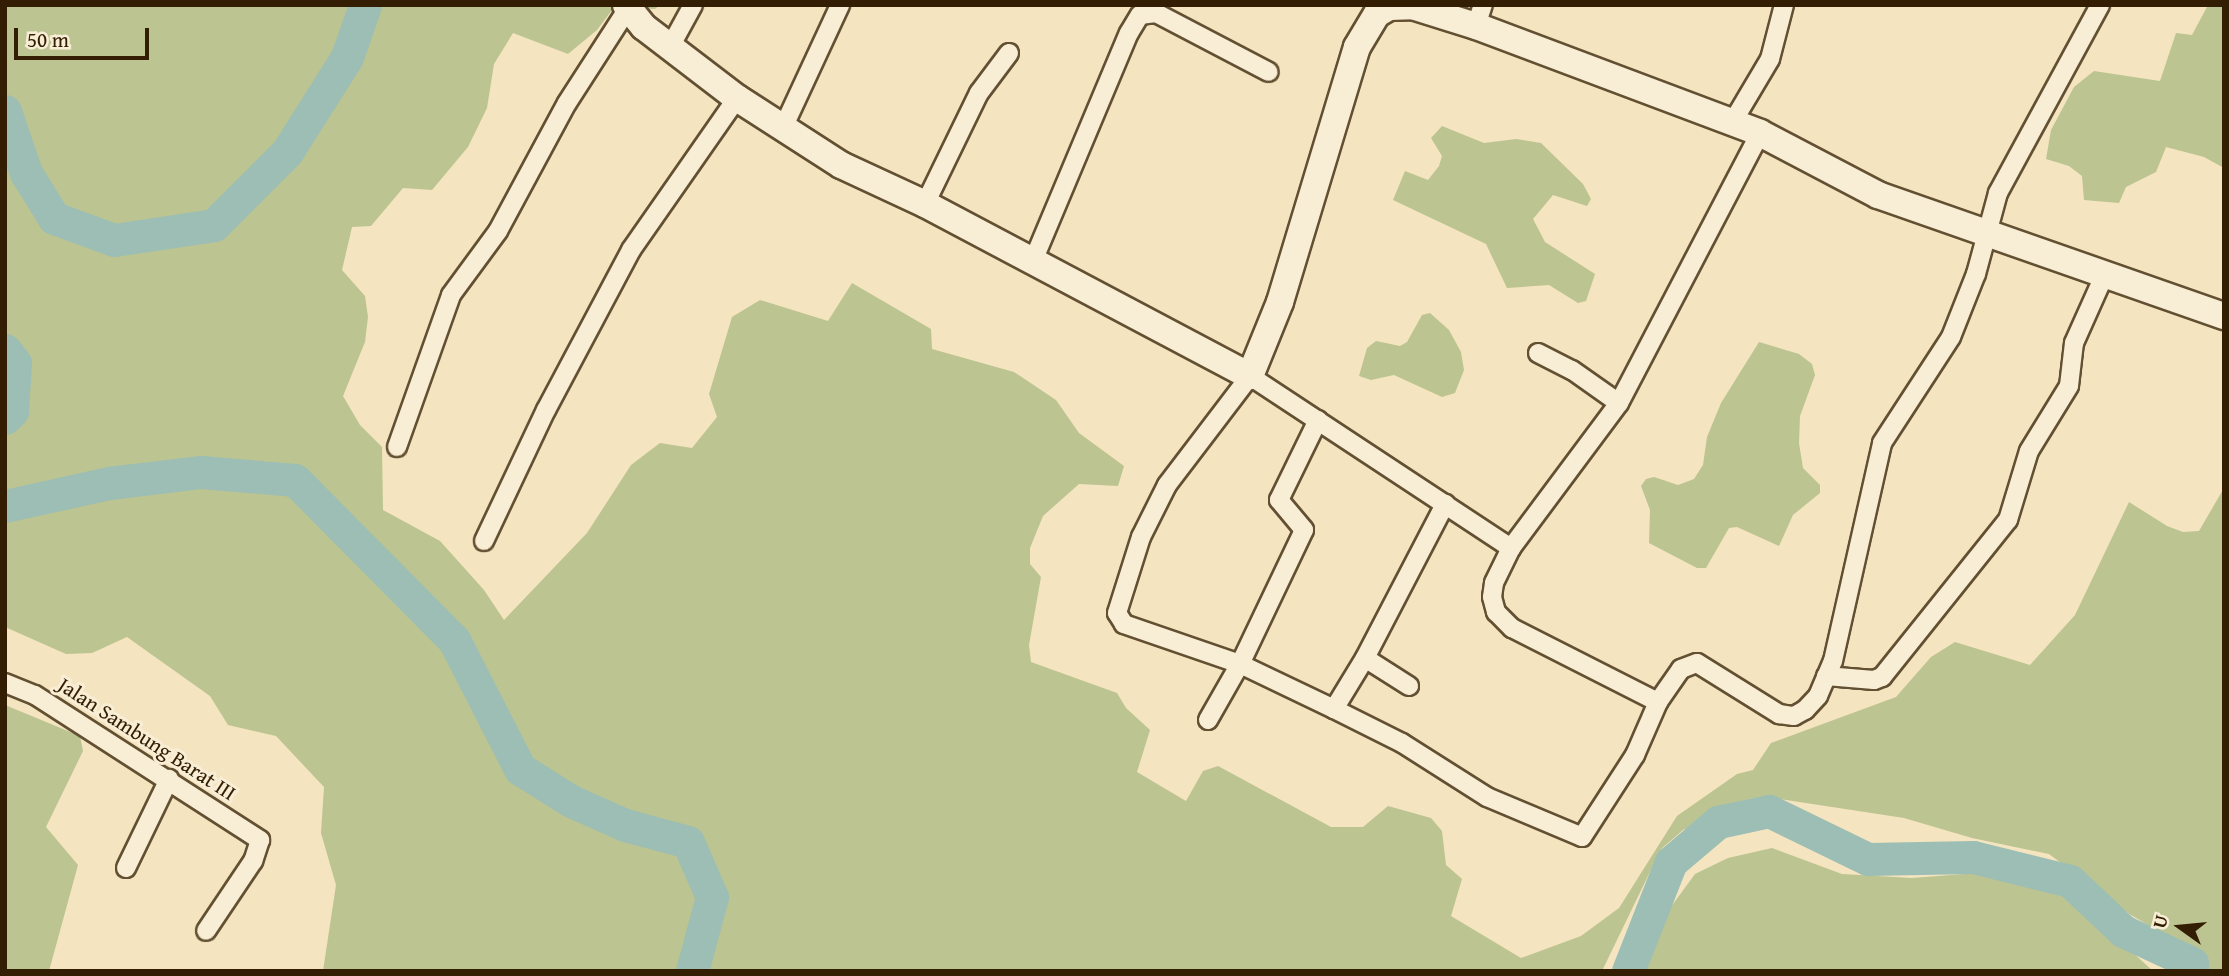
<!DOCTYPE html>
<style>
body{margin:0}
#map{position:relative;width:2229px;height:976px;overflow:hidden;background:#f4e4bf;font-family:"Gentium Book Plus",serif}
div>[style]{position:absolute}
.green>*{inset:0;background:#bcc491}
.river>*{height:33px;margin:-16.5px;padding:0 16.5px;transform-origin:16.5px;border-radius:16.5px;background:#9cbeb4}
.roads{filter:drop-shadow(2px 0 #635032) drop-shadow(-2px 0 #635032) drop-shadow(0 2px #635032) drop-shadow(0 -2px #635032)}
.street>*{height:18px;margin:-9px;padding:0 9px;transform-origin:9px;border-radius:9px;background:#f8edd5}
.secondary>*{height:26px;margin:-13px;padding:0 13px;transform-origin:13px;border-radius:13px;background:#f8edd5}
span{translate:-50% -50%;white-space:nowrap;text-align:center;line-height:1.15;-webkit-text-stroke:6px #f8edd5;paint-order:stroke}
.street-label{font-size:21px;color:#331e03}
.frame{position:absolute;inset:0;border:7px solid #331e03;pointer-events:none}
.north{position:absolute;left:2145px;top:892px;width:70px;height:70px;-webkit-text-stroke:5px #f8edd5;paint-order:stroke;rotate:285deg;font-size:19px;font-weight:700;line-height:28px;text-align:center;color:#331e03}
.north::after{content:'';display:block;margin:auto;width:24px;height:32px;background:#331e03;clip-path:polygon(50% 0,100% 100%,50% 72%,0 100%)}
.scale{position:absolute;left:14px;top:28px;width:135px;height:32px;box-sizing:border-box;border:4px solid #331e03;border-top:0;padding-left:9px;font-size:21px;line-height:24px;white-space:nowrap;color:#331e03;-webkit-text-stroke:5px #f8edd5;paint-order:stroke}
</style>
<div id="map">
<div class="green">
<div style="clip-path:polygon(5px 5px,660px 5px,655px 9px,615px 6px,597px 30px,568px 54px,513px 33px,494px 64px,487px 108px,468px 147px,432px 190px,403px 188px,371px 226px,352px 227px,342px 270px,365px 296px,368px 317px,365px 342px,343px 396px,360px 425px,382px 447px,383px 510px,440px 541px,484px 590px,504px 620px,587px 533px,631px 465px,660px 443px,692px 448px,717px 417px,709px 394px,732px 317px,760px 300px,828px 321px,852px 283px,931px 329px,932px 349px,1014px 372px,1056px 400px,1079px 433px,1124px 466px,1118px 486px,1079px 484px,1043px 516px,1030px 548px,1030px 564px,1041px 577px,1029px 645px,1031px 662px,1117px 693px,1126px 708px,1150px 730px,1137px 772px,1186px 801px,1203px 771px,1218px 766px,1331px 827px,1363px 827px,1388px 806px,1431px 818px,1442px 831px,1446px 865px,1462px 879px,1451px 916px,1521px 958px,1581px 936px,1619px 908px,1677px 816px,1737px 774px,1753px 770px,1771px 743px,1896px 697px,1931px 657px,1955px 642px,2030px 665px,2075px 615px,2129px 502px,2167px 526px,2183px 532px,2199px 531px,2224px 488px,2224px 971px,2207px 971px,2195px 952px,2131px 915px,2049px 854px,1972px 838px,1904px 818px,1766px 797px,1749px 799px,1683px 830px,1661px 849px,1602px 971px,323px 971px,336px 885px,321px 833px,324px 787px,276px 736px,228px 725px,210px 696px,127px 637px,92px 653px,66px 654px,5px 627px)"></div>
<div style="clip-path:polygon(2208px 5px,2224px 5px,2224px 168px,2204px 157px,2166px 147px,2156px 172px,2126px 187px,2119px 203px,2084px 200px,2082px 176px,2069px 166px,2046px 159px,2051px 130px,2074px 87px,2094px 71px,2160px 81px,2176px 33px,2192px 35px)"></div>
<div style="clip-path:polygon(1442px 126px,1484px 143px,1516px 139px,1541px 143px,1583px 184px,1591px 199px,1587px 206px,1553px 195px,1533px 219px,1545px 242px,1595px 274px,1586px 301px,1578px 303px,1549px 285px,1507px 288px,1486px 244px,1393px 200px,1405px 171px,1428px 180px,1439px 166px,1442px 156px,1431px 138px)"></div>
<div style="clip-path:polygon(1430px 313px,1449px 330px,1461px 352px,1464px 370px,1455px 393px,1442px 397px,1394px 375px,1371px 380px,1359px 376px,1367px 348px,1376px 341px,1400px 346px,1407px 342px,1422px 315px)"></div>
<div style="clip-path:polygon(1759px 342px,1799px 354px,1812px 364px,1815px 375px,1800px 416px,1799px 443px,1803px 468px,1820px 485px,1820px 493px,1793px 515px,1779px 546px,1737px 527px,1729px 528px,1706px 568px,1697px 568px,1649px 543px,1650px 510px,1641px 486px,1646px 479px,1654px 477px,1678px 485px,1694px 479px,1703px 465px,1707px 437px,1721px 403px)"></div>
<div style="clip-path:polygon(5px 705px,80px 736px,83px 751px,46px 827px,78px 865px,49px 971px,5px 971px)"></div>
<div style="clip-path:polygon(1772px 848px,1842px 874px,1912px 878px,1977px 873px,2028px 881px,2076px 901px,2153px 971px,1642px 971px,1665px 915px,1695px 874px,1728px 858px)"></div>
</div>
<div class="river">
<div style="left:5px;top:111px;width:65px;rotate:71.3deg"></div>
<div style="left:26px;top:173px;width:53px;rotate:58.1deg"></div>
<div style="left:54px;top:218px;width:64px;rotate:20.1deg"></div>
<div style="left:114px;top:240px;width:101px;rotate:-8.5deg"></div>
<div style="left:214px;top:225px;width:103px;rotate:-45deg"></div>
<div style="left:287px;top:152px;width:112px;rotate:-57.7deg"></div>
<div style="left:347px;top:57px;width:55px;rotate:-70.9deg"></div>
<div style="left:5px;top:350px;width:16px;rotate:52deg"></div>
<div style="left:15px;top:363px;width:48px;rotate:93.6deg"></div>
<div style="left:12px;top:411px;width:10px;rotate:135deg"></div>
<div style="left:5px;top:506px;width:107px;rotate:-12.5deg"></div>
<div style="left:109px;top:483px;width:93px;rotate:-6.8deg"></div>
<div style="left:201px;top:472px;width:94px;rotate:4.9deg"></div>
<div style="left:295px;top:480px;width:226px;rotate:45.2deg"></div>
<div style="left:454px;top:640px;width:145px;rotate:62.9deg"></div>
<div style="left:520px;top:769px;width:60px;rotate:32.1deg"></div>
<div style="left:571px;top:801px;width:59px;rotate:24deg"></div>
<div style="left:625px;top:825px;width:65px;rotate:15.1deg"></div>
<div style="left:688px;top:842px;width:60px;rotate:66.4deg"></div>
<div style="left:712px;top:897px;width:77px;rotate:105.1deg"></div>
<div style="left:1628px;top:971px;width:117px;rotate:-68.5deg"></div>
<div style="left:1671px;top:862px;width:62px;rotate:-40.4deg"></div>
<div style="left:1718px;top:822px;width:52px;rotate:-12.2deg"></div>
<div style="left:1769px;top:811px;width:110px;rotate:25.9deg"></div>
<div style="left:1868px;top:859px;width:105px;rotate:-1.1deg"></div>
<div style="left:1973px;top:857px;width:100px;rotate:13.9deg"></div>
<div style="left:2070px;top:881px;width:73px;rotate:43.3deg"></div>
<div style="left:2123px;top:931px;width:76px;rotate:24.9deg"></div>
<div style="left:2192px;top:963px;width:8px;rotate:90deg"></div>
</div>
<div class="roads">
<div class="street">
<div style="left:1476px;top:26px;width:22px;rotate:-72deg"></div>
<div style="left:670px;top:47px;width:48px;rotate:-61.3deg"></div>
<div style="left:1732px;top:123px;width:74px;rotate:-59.3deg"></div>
<div style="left:1770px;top:59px;width:56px;rotate:-75.5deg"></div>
<div style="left:783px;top:128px;width:136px;rotate:-65.1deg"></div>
<div style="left:925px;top:204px;width:123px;rotate:-64.1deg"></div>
<div style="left:979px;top:93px;width:50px;rotate:-53.1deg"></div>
<div style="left:1033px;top:261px;width:247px;rotate:-67.2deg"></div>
<div style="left:1129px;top:33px;width:21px;rotate:-59deg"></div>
<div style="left:1140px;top:15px;width:16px;rotate:-7deg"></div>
<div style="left:1156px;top:13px;width:127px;rotate:27.6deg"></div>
<div style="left:1538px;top:353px;width:38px;rotate:27deg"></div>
<div style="left:1572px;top:370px;width:57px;rotate:35.1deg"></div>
<div style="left:1318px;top:420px;width:89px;rotate:116deg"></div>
<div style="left:1279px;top:500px;width:39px;rotate:50deg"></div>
<div style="left:1304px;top:530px;width:148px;rotate:115.5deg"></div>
<div style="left:1240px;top:664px;width:104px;rotate:25.6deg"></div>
<div style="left:1334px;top:709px;width:60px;rotate:-58.7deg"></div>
<div style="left:397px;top:447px;width:161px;rotate:-70.4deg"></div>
<div style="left:451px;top:295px;width:79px;rotate:-53.7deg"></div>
<div style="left:498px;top:231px;width:145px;rotate:-61.7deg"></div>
<div style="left:567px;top:103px;width:111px;rotate:-57.2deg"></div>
<div style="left:484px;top:541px;width:145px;rotate:-64.7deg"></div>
<div style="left:546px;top:410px;width:181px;rotate:-62deg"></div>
<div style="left:631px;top:250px;width:185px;rotate:-55.1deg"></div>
<div style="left:1511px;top:548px;width:181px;rotate:-53.3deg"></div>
<div style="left:1619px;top:403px;width:305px;rotate:-62.4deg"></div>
<div style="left:1826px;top:676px;width:48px;rotate:4.8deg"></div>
<div style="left:1874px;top:680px;width:9px;rotate:-21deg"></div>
<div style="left:1882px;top:677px;width:201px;rotate:-51.3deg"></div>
<div style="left:2008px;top:520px;width:72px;rotate:-73.1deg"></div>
<div style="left:2029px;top:451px;width:76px;rotate:-58.4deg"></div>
<div style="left:2069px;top:386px;width:43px;rotate:-83.4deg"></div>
<div style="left:2074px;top:343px;width:73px;rotate:-65.9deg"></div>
<div style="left:5px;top:683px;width:32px;rotate:22deg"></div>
<div style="left:35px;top:695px;width:268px;rotate:32.8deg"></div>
<div style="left:260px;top:840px;width:22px;rotate:108deg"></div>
<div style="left:253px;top:861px;width:84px;rotate:123.9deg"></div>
<div style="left:1409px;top:686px;width:52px;rotate:-147.5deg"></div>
<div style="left:1365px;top:658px;width:174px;rotate:-62.5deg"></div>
<div style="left:1334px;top:709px;width:76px;rotate:26.6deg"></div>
<div style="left:1402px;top:743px;width:101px;rotate:32.4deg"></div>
<div style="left:1487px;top:797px;width:103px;rotate:22.8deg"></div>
<div style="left:1582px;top:837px;width:98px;rotate:-57.1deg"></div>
<div style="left:1635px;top:755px;width:58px;rotate:-66.5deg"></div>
<div style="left:1208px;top:720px;width:64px;rotate:-60.3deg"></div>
<div style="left:1240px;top:664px;width:123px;rotate:-161deg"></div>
<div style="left:1124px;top:624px;width:13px;rotate:-122deg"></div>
<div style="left:1117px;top:613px;width:80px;rotate:-72.5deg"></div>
<div style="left:1141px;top:537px;width:58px;rotate:-63.4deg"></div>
<div style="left:1167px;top:485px;width:137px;rotate:-52.7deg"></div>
<div style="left:1250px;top:376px;width:313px;rotate:33.4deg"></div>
<div style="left:1511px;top:548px;width:39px;rotate:116deg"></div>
<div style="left:1494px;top:583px;width:14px;rotate:98deg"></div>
<div style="left:1492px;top:597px;width:16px;rotate:75deg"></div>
<div style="left:1496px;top:612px;width:23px;rotate:45deg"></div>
<div style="left:1512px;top:628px;width:164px;rotate:26.9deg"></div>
<div style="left:1658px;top:702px;width:40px;rotate:-55.1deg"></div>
<div style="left:1681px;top:669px;width:17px;rotate:-21deg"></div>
<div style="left:1697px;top:663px;width:97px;rotate:31.9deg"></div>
<div style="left:1779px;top:714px;width:15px;rotate:8deg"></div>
<div style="left:1794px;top:716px;width:13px;rotate:-29deg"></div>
<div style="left:1805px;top:710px;width:19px;rotate:-47deg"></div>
<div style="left:1818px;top:696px;width:38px;rotate:-67deg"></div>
<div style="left:1833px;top:661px;width:223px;rotate:-77.3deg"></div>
<div style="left:1882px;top:443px;width:126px;rotate:-56.9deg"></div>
<div style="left:1951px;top:337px;width:68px;rotate:-68.4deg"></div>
<div style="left:1976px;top:274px;width:84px;rotate:-74.8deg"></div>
<div style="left:1998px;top:193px;width:214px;rotate:-61.5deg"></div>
<div style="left:126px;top:868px;width:99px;rotate:-64.2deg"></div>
</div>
<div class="secondary">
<div style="left:626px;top:5px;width:28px;rotate:51deg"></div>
<div style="left:644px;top:27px;width:117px;rotate:37.4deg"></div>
<div style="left:737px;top:98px;width:124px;rotate:32.8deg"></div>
<div style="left:841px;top:165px;width:93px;rotate:24.9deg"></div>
<div style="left:925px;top:204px;width:368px;rotate:27.9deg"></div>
<div style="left:1250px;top:376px;width:80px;rotate:-67.9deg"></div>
<div style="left:1280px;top:302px;width:266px;rotate:-73.2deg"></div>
<div style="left:1357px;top:47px;width:39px;rotate:-59deg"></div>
<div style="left:1377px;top:14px;width:14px;rotate:-30deg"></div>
<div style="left:1389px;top:7px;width:23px;rotate:-2deg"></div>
<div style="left:1412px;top:6px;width:67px;rotate:17.4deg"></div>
<div style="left:1476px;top:26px;width:303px;rotate:20.6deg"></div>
<div style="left:1760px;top:133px;width:133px;rotate:27.7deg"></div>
<div style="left:1878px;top:195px;width:367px;rotate:19.3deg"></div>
</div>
</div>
<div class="street-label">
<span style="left:147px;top:739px;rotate:33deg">Jalan Sambung Barat III</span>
</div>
<div class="frame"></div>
<div class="north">U</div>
<div class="scale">50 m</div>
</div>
